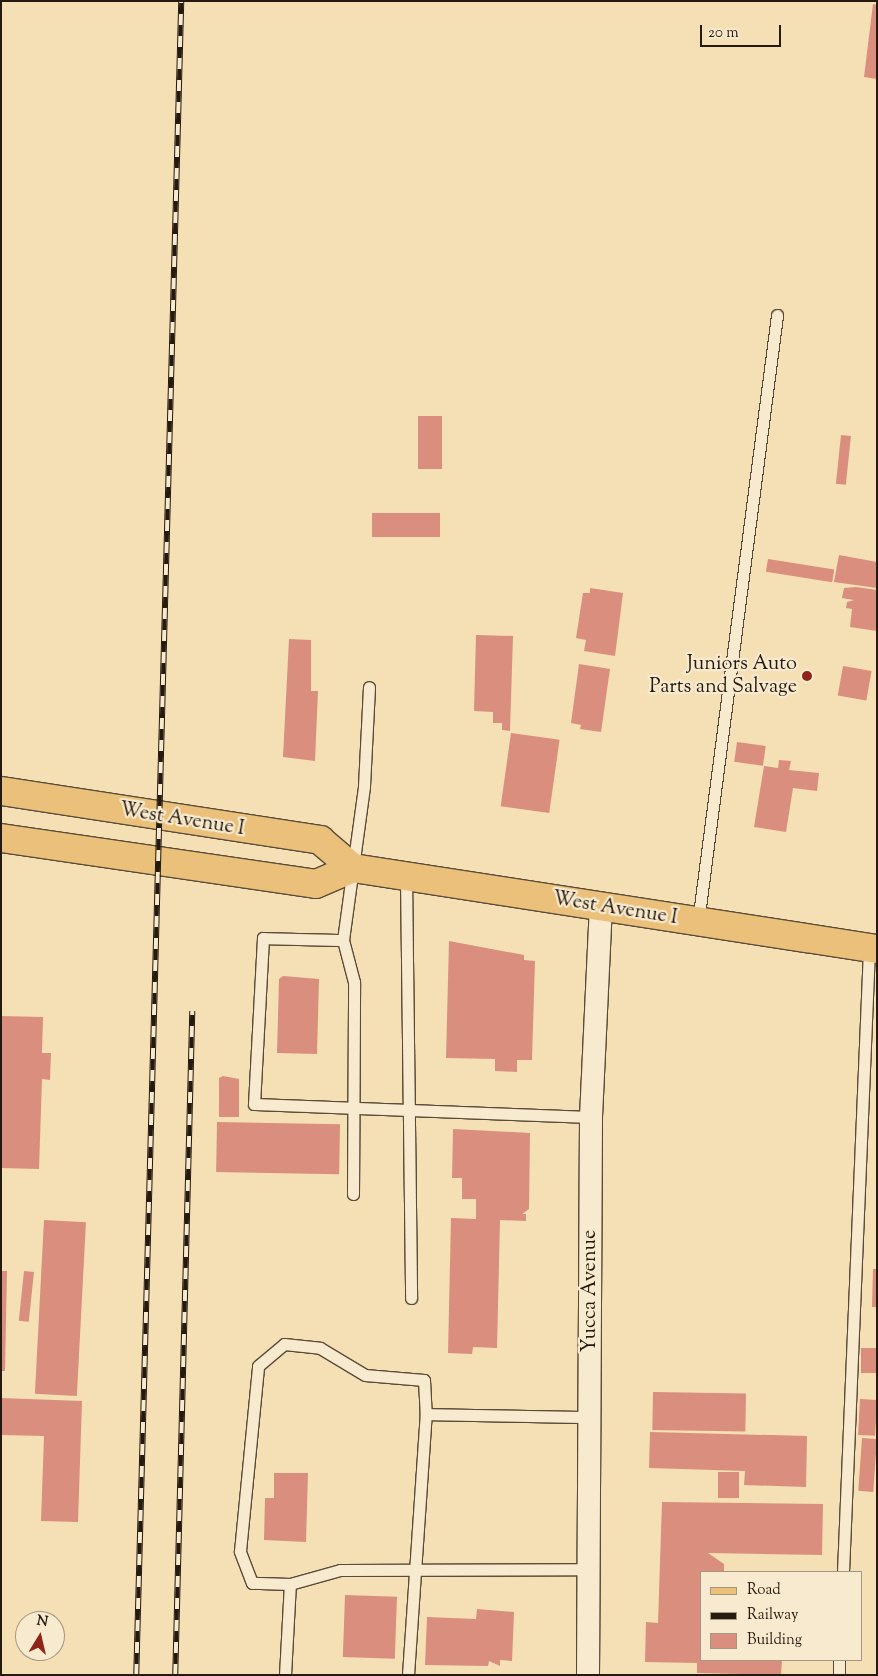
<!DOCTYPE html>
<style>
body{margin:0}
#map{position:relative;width:878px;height:1676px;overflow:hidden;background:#f5dfb5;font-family:"Sorts Mill Goudy",serif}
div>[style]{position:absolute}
.building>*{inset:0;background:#da8e7e;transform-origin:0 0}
.roads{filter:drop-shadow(1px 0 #594b38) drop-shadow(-1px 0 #594b38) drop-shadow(0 1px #594b38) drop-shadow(0 -1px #594b38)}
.lane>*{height:11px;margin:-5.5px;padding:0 5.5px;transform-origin:5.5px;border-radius:5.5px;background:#f8eacf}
.street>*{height:22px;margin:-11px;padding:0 11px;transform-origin:11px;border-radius:11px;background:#f8eacf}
.primary>*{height:28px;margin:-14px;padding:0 14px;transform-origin:14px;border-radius:14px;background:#eac07a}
.rail>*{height:5.5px;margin-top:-2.75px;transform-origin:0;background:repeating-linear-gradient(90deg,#f8eacf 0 11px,#251a0f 0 22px);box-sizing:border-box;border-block:1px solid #251a0f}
.dots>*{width:14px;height:14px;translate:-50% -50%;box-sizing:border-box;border:2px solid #f8eacf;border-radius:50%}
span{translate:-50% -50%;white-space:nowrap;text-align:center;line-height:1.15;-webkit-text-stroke:4.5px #f8eacf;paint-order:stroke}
.poi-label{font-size:20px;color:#251a0f}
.right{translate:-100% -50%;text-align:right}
.street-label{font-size:20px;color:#251a0f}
.frame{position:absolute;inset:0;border:2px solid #251a0f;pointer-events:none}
.legend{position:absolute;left:700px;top:1571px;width:162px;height:90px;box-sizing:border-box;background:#f8eacf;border:1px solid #a49782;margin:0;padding:6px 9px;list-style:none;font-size:15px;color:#251a0f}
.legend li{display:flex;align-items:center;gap:10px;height:25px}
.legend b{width:25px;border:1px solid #a49782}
.north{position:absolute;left:15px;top:1611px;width:50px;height:50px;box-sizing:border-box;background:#f8eacf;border:1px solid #a49782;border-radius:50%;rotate:9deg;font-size:14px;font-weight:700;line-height:20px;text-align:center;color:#251a0f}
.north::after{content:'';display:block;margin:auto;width:18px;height:22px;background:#8f2418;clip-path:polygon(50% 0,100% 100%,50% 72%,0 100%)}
.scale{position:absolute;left:700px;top:25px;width:81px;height:22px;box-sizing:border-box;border:2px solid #251a0f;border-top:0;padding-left:6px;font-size:15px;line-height:18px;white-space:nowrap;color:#251a0f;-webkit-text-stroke:4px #f8eacf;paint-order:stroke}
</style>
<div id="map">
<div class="building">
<div style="clip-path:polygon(873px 4px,877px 5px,877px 79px,864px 77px)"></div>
<div style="left:418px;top:416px;width:24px;height:53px"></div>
<div style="left:841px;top:435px;width:10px;height:49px;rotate:6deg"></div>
<div style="left:372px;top:513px;width:68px;height:24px"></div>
<div style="clip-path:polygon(839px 555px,877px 562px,877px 588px,834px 582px)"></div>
<div style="left:768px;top:559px;width:67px;height:13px;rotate:9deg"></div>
<div style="clip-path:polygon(856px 587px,877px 590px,877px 631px,850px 627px,852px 609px,846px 608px,847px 602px,854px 600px,842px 598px,844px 588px)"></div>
<div style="clip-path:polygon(590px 588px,623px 593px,615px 656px,584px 651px,586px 640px,576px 638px,583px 593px,590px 593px)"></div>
<div style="clip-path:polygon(476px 635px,513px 636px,510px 731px,502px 730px,502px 723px,493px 723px,493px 712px,474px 711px)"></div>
<div style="clip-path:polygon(289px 639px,311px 640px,311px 691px,318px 691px,315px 761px,283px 757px)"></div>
<div style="clip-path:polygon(579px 664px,610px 669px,601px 732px,580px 729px,581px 725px,571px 723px)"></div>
<div style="left:843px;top:666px;width:29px;height:30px;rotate:10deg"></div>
<div style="left:511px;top:733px;width:49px;height:74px;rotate:8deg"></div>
<div style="left:737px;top:742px;width:29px;height:20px;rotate:8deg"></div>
<div style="clip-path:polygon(779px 760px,791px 761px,789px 770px,819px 773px,817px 791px,793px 788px,786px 832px,754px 827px,764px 766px,778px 768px)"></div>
<div style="clip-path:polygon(449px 941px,524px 955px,524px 960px,535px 961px,532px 1060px,517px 1060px,517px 1072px,495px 1071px,495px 1059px,446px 1058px)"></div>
<div style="clip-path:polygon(283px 976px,319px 979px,317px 1054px,277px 1053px,279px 979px)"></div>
<div style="clip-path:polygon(1px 1016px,43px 1017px,42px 1053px,51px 1053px,50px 1080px,42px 1079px,39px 1169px,1px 1168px)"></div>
<div style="clip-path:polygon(223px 1076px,239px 1079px,239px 1117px,219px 1117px,219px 1078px)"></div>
<div style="left:217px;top:1122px;width:123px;height:50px;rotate:1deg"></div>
<div style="clip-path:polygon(453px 1129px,530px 1133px,529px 1209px,522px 1214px,526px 1214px,526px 1221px,500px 1220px,497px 1348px,473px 1347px,472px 1354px,448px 1353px,451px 1218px,476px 1219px,476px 1199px,462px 1199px,462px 1178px,452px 1178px)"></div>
<div style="left:44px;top:1220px;width:42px;height:174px;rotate:3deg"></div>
<div style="clip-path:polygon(873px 1269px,877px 1269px,877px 1307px,872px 1307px)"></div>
<div style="clip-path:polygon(1px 1271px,7px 1271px,5px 1371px,1px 1371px)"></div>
<div style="left:24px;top:1271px;width:10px;height:50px;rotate:6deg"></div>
<div style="left:877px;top:1348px;width:25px;height:16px;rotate:90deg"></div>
<div style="left:653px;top:1392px;width:93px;height:38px;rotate:1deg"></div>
<div style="clip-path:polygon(1px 1398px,82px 1401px,78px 1522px,41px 1521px,44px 1436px,1px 1435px)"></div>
<div style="left:860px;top:1399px;width:17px;height:36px;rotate:3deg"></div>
<div style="clip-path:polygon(650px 1432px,807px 1436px,806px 1487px,744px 1485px,745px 1471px,649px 1468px)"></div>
<div style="left:862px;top:1438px;width:15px;height:53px;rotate:4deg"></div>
<div style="left:718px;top:1472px;width:21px;height:26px"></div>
<div style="clip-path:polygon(274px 1473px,308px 1473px,306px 1542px,264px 1540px,265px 1498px,274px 1498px)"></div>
<div style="clip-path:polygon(662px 1502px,823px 1504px,822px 1555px,708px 1553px,724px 1564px,724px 1572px,702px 1572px,702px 1660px,782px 1660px,781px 1675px,697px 1673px,697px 1663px,645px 1662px,646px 1622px,658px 1623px)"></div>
<div style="left:345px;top:1595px;width:52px;height:62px;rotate:2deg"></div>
<div style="clip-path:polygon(477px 1609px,514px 1612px,512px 1661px,500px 1660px,500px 1666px,489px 1661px,488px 1666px,425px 1665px,427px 1617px,476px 1619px)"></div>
</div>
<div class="roads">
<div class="lane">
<div style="left:406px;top:877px;width:421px;rotate:89.3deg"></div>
<div style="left:698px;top:922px;width:612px;rotate:-82.58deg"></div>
<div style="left:343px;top:940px;width:80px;rotate:-178.6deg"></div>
<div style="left:263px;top:938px;width:166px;rotate:93.1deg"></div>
<div style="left:254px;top:1104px;width:337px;rotate:2.2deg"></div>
<div style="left:353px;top:1194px;width:212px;rotate:-89.7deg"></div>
<div style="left:354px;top:982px;width:43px;rotate:-104.7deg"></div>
<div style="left:343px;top:940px;width:155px;rotate:-82.2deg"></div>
<div style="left:364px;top:786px;width:99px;rotate:-87.1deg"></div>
<div style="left:843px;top:1572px;width:625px;rotate:-87.61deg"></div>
<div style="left:290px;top:1584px;width:52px;rotate:-15.6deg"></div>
<div style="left:340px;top:1570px;width:248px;rotate:-0.2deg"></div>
<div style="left:285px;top:1675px;width:91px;rotate:-86.9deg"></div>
<div style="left:290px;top:1584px;width:38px;rotate:-178deg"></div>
<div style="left:252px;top:1583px;width:34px;rotate:-111deg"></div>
<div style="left:240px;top:1551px;width:186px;rotate:-84.4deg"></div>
<div style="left:258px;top:1366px;width:34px;rotate:-40deg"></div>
<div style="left:284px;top:1344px;width:36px;rotate:6deg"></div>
<div style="left:320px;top:1348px;width:52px;rotate:31deg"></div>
<div style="left:365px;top:1375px;width:59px;rotate:4.8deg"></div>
<div style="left:424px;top:1380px;width:34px;rotate:87deg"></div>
<div style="left:426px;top:1414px;width:163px;rotate:1.1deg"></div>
<div style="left:408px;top:1675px;width:262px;rotate:-86.1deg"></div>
<div style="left:839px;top:1675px;width:15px;rotate:-90deg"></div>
</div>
<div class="street">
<div style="left:588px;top:1675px;width:558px;rotate:-89.69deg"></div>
<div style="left:591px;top:1117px;width:210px;rotate:-87.3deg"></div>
</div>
<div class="primary">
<div style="left:1px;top:791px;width:323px;rotate:8.7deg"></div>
<div style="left:320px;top:840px;width:43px;rotate:40.3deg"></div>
<div style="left:353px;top:868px;width:530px;rotate:8.79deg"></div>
<div style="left:1px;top:838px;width:318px;rotate:8.3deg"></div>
<div style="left:316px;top:884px;width:40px;rotate:-23.4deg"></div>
</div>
</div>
<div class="rail">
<div style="left:136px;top:1675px;width:1675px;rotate:-88.46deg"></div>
<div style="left:175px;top:1675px;width:664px;rotate:-88.53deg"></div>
</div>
<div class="dots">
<div style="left:807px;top:676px;background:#8f2418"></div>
</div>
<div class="poi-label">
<span class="right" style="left:797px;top:676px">Juniors Auto<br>Parts and Salvage</span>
</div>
<div class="street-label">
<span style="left:182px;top:820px;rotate:9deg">West Avenue I</span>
<span style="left:615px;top:909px;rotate:9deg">West Avenue I</span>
<span style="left:590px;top:1291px;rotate:-90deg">Yucca Avenue</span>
</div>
<div class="frame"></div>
<ul class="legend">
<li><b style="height:6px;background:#eac07a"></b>Road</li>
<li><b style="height:6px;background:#251a0f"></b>Railway</li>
<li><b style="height:14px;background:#da8e7e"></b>Building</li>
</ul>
<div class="north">N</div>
<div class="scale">20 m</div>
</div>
